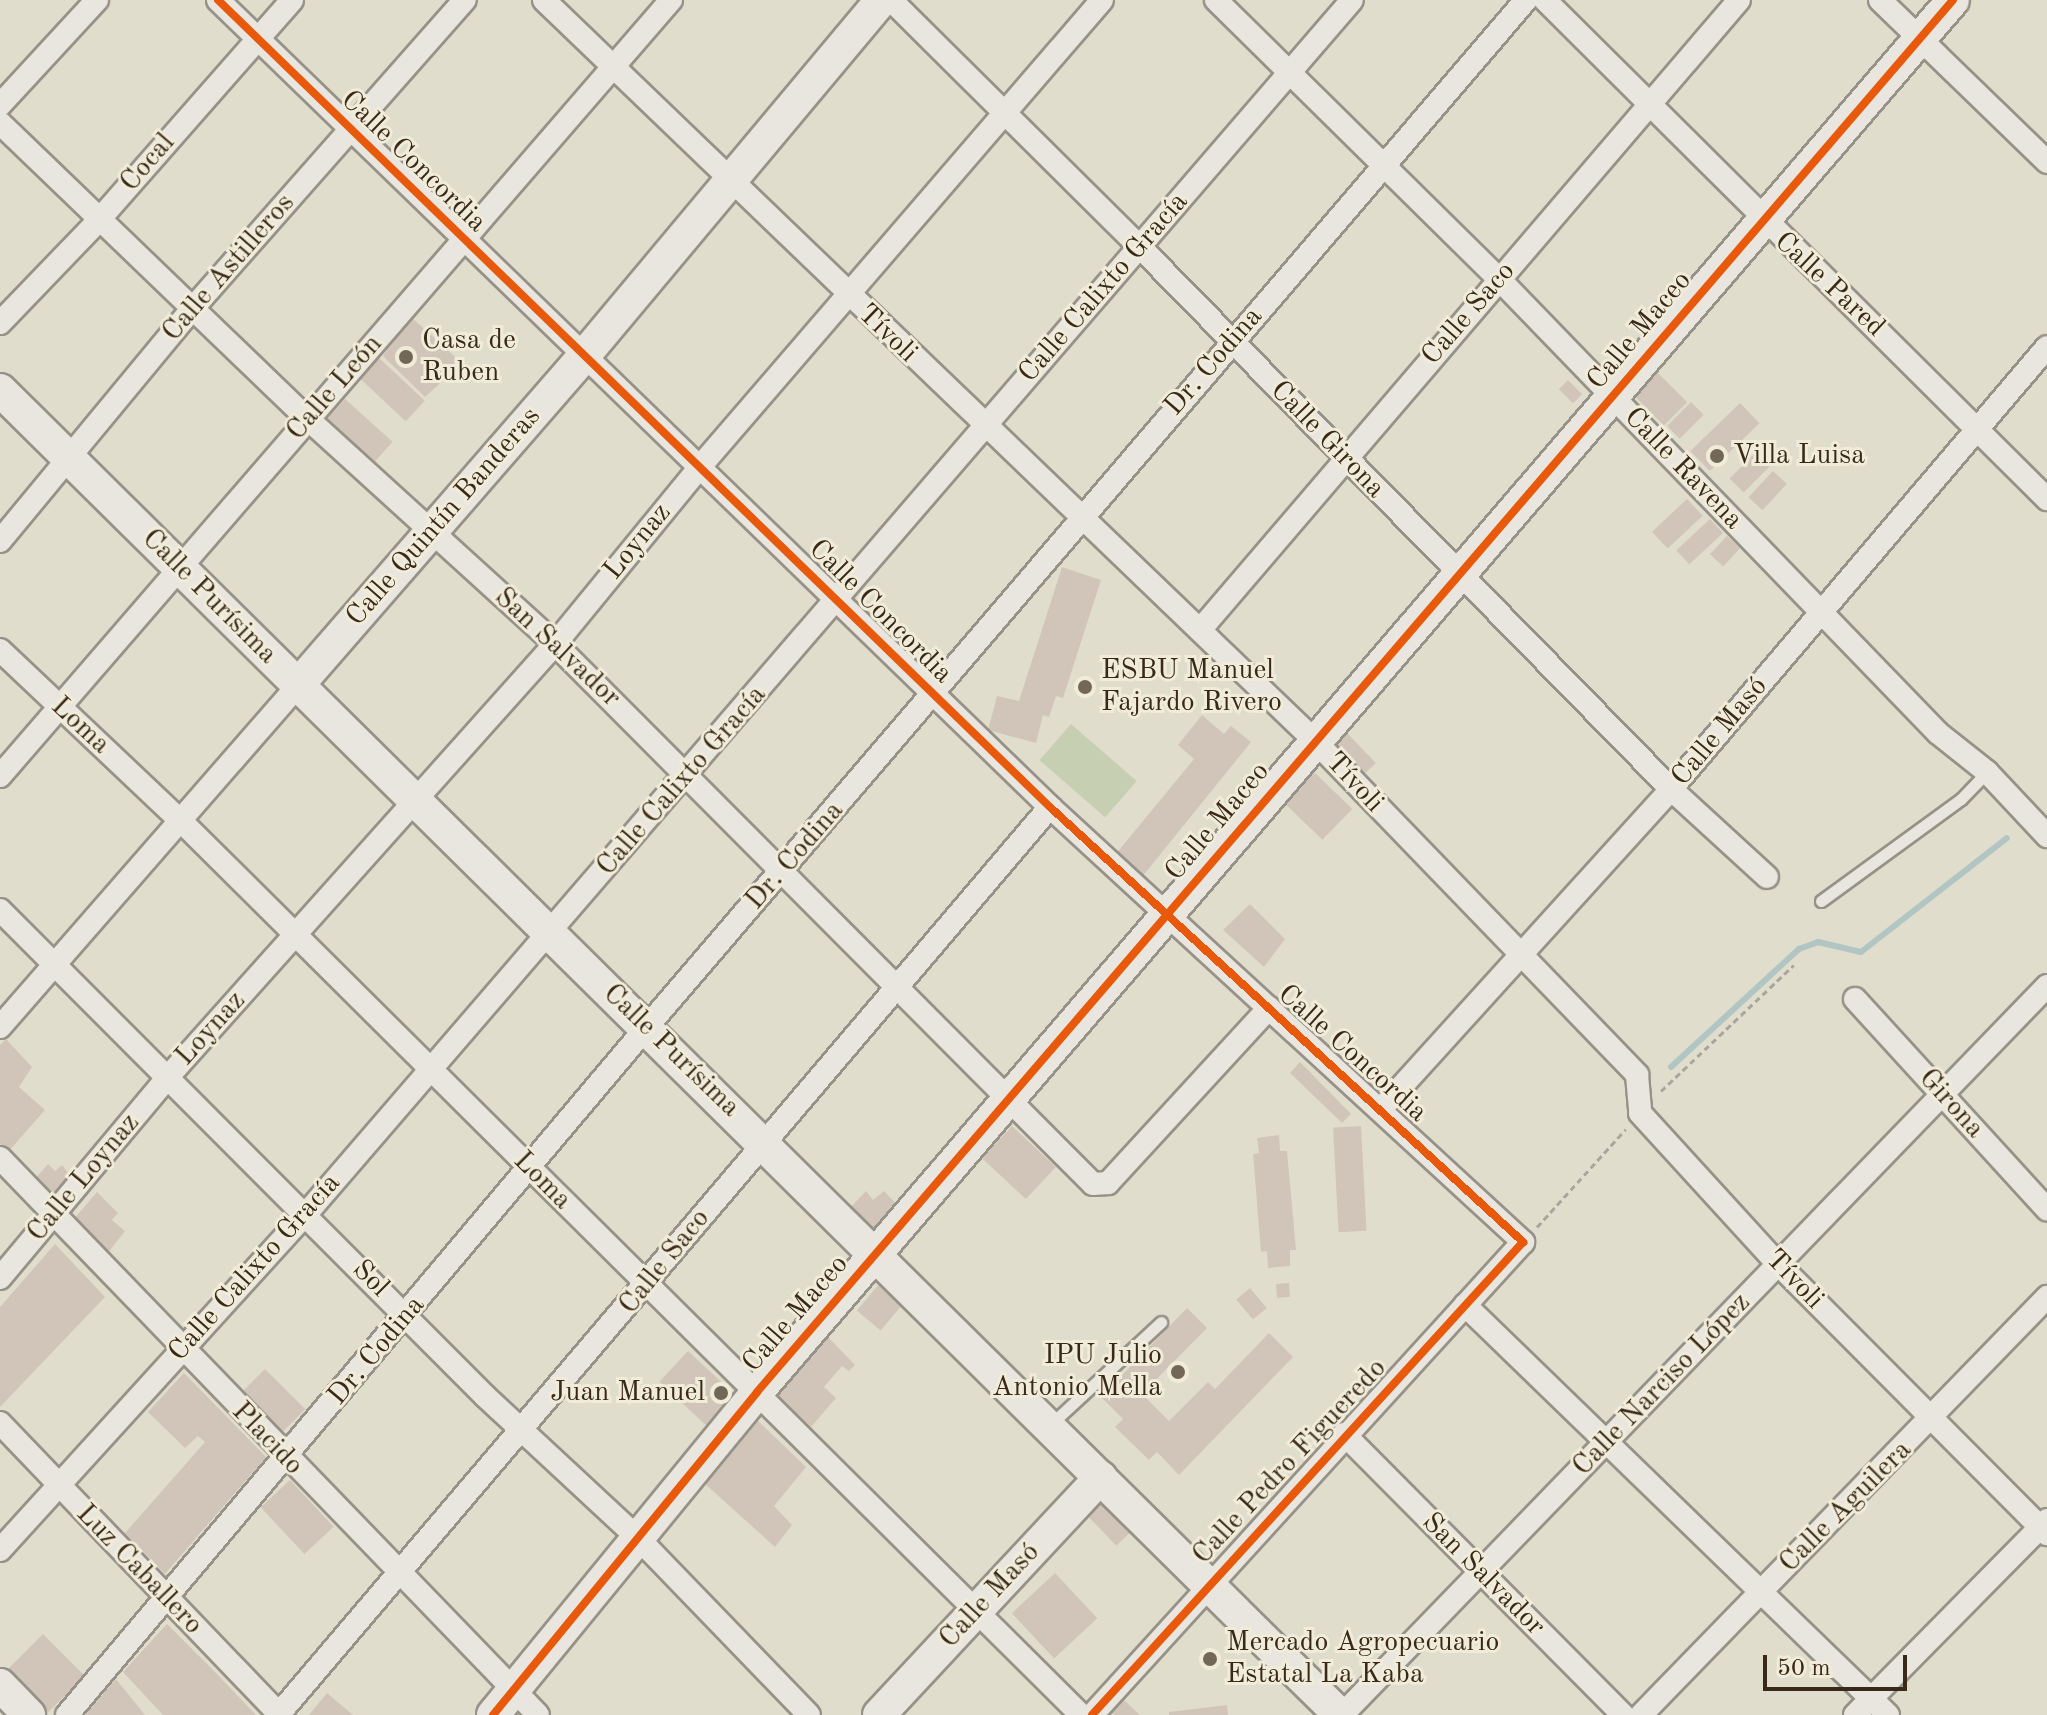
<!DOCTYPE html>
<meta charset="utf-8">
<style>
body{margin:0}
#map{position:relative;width:2047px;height:1715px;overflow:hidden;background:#e1ddcd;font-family:"Old Standard TT",serif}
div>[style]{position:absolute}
.green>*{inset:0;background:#c6cfb1;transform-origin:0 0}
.stream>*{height:6px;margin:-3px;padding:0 3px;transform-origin:3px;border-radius:3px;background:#b1c5c3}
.building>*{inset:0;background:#d1c5b9;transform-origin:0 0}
.path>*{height:3px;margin-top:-1.5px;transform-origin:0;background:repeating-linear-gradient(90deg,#a8a59d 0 6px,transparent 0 10px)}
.roads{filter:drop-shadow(2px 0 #979287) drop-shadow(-2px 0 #979287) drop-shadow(0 2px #979287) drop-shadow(0 -2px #979287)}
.lane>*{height:11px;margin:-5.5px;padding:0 5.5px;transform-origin:5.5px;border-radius:5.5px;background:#e8e6de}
.street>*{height:22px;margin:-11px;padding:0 11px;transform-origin:11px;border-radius:11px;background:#e8e6de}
.secondary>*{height:32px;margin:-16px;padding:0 16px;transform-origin:16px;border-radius:16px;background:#e8e6de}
.cycleway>*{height:8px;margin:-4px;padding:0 4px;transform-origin:4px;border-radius:4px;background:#e8590c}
.dots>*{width:22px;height:22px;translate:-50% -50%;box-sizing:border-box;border:4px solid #f1ecd9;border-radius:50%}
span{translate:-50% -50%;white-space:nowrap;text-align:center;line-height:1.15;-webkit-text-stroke:6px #f1ecd9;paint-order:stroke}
.street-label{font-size:28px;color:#382919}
.poi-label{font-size:28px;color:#382919}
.left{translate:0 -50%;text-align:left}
.right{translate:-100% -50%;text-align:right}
.scale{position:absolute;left:1763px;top:1655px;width:144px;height:36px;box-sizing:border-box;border:4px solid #382919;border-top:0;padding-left:10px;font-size:24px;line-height:28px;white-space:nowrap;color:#382919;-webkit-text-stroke:6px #f1ecd9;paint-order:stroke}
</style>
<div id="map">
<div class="green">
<div style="left:1071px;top:724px;width:87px;height:48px;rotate:41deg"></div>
</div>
<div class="stream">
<div style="left:1671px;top:1067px;width:174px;rotate:-42.7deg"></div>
<div style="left:1799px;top:949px;width:20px;rotate:-20deg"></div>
<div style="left:1818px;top:942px;width:44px;rotate:13.1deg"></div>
<div style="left:1861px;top:952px;width:185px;rotate:-38deg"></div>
</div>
<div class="building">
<div style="clip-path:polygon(411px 317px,462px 363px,425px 397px,383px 356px)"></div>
<div style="left:378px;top:357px;width:64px;height:28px;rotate:43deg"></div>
<div style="left:1654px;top:369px;width:47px;height:33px;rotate:45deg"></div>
<div style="left:1568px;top:380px;width:20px;height:13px;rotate:45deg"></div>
<div style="left:345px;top:399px;width:64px;height:29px;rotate:42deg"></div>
<div style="left:1691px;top:402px;width:18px;height:34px;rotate:45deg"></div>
<div style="left:1740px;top:403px;width:28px;height:69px;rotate:46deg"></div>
<div style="left:1767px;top:441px;width:20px;height:53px;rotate:45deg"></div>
<div style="left:1773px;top:471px;width:19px;height:36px;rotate:43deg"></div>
<div style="left:1687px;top:499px;width:23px;height:48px;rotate:47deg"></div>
<div style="left:1710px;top:519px;width:19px;height:46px;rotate:47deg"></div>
<div style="left:1727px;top:536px;width:18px;height:25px;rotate:43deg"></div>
<div style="clip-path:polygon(1062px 567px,1101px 580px,1063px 698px,1056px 696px,1049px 717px,1043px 715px,1036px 743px,988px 730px,997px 696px,1019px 701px)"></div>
<div style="clip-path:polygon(1202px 715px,1224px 734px,1231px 726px,1251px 742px,1142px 877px,1115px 855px,1194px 759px,1178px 745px)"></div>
<div style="left:1346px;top:732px;width:43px;height:21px;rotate:46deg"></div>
<div style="left:1312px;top:770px;width:56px;height:43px;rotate:44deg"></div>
<div style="clip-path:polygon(1250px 904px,1285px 939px,1264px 967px,1223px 930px)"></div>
<div style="clip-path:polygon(6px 1039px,32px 1067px,19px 1087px,45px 1110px,8px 1152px,0 1144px,0 1045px)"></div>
<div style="clip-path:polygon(1300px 1062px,1351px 1114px,1342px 1123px,1290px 1073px)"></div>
<div style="left:1012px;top:1126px;width:60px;height:44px;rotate:43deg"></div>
<div style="left:1361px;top:1126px;width:105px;height:28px;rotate:87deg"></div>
<div style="clip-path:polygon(1279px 1135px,1280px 1151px,1287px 1151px,1296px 1250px,1290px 1250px,1290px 1266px,1268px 1268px,1267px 1251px,1261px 1252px,1253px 1154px,1259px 1153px,1257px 1138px)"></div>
<div style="clip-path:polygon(48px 1164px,55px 1171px,62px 1165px,70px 1175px,52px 1194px,35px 1179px)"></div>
<div style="clip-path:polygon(866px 1191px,873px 1200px,884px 1191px,897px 1205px,872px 1231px,849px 1209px)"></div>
<div style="clip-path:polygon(97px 1192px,118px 1213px,112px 1220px,125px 1231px,107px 1254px,73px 1220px)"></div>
<div style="clip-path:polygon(55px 1244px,105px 1297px,0 1407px,0 1307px)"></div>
<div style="left:880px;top:1283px;width:31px;height:36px;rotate:40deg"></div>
<div style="left:1289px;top:1283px;width:14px;height:13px;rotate:86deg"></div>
<div style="left:1250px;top:1288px;width:26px;height:18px;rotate:50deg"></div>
<div style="clip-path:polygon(1187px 1308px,1207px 1328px,1142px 1394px,1169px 1421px,1208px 1382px,1215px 1389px,1269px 1333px,1293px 1357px,1179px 1475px,1157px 1452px,1149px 1460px,1115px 1427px,1123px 1419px,1101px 1397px)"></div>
<div style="clip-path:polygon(828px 1337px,855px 1365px,849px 1371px,842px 1366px,824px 1387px,836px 1398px,811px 1427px,775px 1395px)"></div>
<div style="left:688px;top:1351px;width:66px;height:42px;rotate:43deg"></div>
<div style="left:265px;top:1369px;width:57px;height:35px;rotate:45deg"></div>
<div style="clip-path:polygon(184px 1373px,266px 1457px,165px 1574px,125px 1533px,205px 1442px,198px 1436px,185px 1448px,148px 1412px)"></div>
<div style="clip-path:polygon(757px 1420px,806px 1467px,774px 1506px,792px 1525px,775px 1547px,704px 1483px)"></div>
<div style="left:290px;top:1480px;width:64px;height:40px;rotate:47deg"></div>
<div style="left:1101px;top:1498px;width:45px;height:22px;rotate:46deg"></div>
<div style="left:1055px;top:1573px;width:62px;height:59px;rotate:47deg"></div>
<div style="clip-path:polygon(167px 1624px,213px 1670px,256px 1715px,163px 1715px,123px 1672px)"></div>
<div style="left:43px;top:1634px;width:59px;height:59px;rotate:45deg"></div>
<div style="clip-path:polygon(116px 1679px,145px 1715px,85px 1715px)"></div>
<div style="clip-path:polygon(327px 1693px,353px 1715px,309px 1715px)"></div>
<div style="clip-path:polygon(1123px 1699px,1140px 1715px,1114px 1715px,1111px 1712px)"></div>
<div style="clip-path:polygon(1227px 1705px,1228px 1715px,1169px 1715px,1169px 1712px)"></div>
</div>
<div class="path">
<div style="left:1661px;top:1091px;width:183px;rotate:-43.5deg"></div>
<div style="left:1537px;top:1227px;width:132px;rotate:-47.8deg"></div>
</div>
<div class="roads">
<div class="lane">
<div style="left:1821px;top:901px;width:173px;rotate:-36.1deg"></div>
<div style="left:1961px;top:799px;width:37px;rotate:-46deg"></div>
<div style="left:1051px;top:1424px;width:150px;rotate:-42.8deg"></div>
</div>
<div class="street">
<div style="left:218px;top:0;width:1159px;rotate:44.13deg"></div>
<div style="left:1050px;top:807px;width:643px;rotate:42.6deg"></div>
<div style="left:1523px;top:1242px;width:640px;rotate:132.34deg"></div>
<div style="left:544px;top:0;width:1069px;rotate:43.86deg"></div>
<div style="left:1315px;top:741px;width:464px;rotate:46deg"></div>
<div style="left:1637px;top:1075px;width:38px;rotate:85deg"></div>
<div style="left:1640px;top:1113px;width:206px;rotate:47.6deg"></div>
<div style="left:1779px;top:1265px;width:380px;rotate:45.1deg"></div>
<div style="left:891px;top:0;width:349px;rotate:44.8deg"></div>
<div style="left:1139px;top:246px;width:760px;rotate:45.59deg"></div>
<div style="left:1671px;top:789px;width:130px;rotate:42.5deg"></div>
<div style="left:1216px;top:0;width:399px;rotate:44.6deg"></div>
<div style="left:1500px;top:280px;width:630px;rotate:45.96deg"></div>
<div style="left:1938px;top:733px;width:63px;rotate:38.5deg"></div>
<div style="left:1987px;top:772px;width:88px;rotate:46.8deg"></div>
<div style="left:1545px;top:0;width:708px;rotate:44.83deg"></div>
<div style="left:1880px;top:0;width:233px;rotate:44.1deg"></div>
<div style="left:0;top:105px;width:143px;rotate:-47.3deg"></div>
<div style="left:0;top:123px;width:427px;rotate:43.9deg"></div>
<div style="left:308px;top:419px;width:334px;rotate:42.3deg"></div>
<div style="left:555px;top:644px;width:762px;rotate:45.11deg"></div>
<div style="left:1093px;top:1184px;width:15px;rotate:-4deg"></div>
<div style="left:1108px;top:1183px;width:238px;rotate:-47.4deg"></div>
<div style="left:0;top:323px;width:141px;rotate:-46.1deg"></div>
<div style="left:98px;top:221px;width:294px;rotate:-48.7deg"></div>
<div style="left:0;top:541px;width:303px;rotate:-50.4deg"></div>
<div style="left:193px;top:308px;width:411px;rotate:-48.6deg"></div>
<div style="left:1200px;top:630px;width:829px;rotate:-49.45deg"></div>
<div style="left:0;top:650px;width:248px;rotate:43.4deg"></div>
<div style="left:180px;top:820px;width:1270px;rotate:44.81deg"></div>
<div style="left:0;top:776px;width:1026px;rotate:-49.15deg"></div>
<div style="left:0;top:910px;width:687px;rotate:45.06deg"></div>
<div style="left:485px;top:1396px;width:209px;rotate:42.9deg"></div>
<div style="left:638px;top:1538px;width:246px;rotate:46deg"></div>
<div style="left:1855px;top:999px;width:285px;rotate:47.6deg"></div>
<div style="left:0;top:1027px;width:454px;rotate:-48.9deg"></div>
<div style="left:1382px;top:1108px;width:430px;rotate:-47.8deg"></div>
<div style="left:1671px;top:789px;width:580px;rotate:-49.61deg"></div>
<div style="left:0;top:1158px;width:774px;rotate:45.99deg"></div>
<div style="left:0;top:1278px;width:261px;rotate:-50.1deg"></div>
<div style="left:167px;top:1078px;width:582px;rotate:-48.2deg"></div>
<div style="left:555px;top:644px;width:226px;rotate:-50.7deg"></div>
<div style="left:698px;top:469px;width:619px;rotate:-49.26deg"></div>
<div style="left:1465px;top:1305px;width:589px;rotate:44.11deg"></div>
<div style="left:0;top:1423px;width:405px;rotate:46.2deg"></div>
<div style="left:1344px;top:1434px;width:396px;rotate:45.2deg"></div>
<div style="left:0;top:1550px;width:454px;rotate:-47.7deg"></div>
<div style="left:306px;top:1214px;width:1602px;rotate:-49.25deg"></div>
<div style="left:67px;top:1715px;width:898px;rotate:-49.88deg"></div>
<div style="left:646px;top:1028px;width:1353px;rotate:-49.44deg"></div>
<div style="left:278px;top:1715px;width:1192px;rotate:-49.63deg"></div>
<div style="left:1342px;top:1715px;width:1014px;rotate:-45.96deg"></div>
<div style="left:1641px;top:1715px;width:583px;rotate:-45.83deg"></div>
<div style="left:1855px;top:1715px;width:274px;rotate:-45.4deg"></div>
</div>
<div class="secondary">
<div style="left:0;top:390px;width:1884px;rotate:44.68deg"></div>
<div style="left:298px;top:685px;width:435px;rotate:-49deg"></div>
<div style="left:583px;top:357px;width:466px;rotate:-50.1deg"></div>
<div style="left:0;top:1685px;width:42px;rotate:46deg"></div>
<div style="left:493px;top:1715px;width:417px;rotate:-50.7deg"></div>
<div style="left:757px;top:1392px;width:1835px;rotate:-49.33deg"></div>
<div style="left:879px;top:1715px;width:325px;rotate:-47deg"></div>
</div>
</div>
<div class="cycleway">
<div style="left:218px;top:0;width:1159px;rotate:44.13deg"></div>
<div style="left:1050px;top:807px;width:643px;rotate:42.6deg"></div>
<div style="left:1523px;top:1242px;width:640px;rotate:132.34deg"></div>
<div style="left:493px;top:1715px;width:417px;rotate:-50.7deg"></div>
<div style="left:757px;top:1392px;width:1835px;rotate:-49.33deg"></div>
</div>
<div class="dots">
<div style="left:406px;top:357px;background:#736858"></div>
<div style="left:1717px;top:456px;background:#736858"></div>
<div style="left:1085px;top:687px;background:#736858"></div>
<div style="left:1178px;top:1372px;background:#736858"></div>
<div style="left:721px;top:1393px;background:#736858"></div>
<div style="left:1210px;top:1659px;background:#736858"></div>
</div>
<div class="street-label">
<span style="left:413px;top:162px;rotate:44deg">Calle Concordia</span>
<span style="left:148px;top:163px;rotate:-49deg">Cocal</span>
<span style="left:229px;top:268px;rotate:-49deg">Calle Astilleros</span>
<span style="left:1829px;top:285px;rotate:43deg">Calle Pared</span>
<span style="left:1104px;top:288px;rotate:-49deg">Calle Calixto Gracía</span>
<span style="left:1469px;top:314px;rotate:-49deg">Calle Saco</span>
<span style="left:1640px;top:331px;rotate:-50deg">Calle Maceo</span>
<span style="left:887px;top:334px;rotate:44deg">Tívoli</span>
<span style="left:1214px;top:362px;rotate:-49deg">Dr. Codina</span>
<span style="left:335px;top:388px;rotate:-49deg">Calle León</span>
<span style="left:1327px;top:440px;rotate:46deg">Calle Girona</span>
<span style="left:1683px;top:469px;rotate:46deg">Calle Ravena</span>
<span style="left:444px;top:517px;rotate:-49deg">Calle Quintín Banderas</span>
<span style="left:638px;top:542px;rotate:-51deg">Loynaz</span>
<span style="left:209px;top:597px;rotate:45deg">Calle Purísima</span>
<span style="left:880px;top:612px;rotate:45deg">Calle Concordia</span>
<span style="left:557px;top:648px;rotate:43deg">San Salvador</span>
<span style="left:80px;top:726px;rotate:43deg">Loma</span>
<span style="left:1720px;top:732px;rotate:-50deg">Calle Masó</span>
<span style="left:682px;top:781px;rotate:-49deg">Calle Calixto Gracía</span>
<span style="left:1354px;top:783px;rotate:47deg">Tívoli</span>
<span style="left:1218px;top:822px;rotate:-50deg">Calle Maceo</span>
<span style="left:795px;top:856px;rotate:-49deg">Dr. Codina</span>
<span style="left:211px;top:1029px;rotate:-48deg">Loynaz</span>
<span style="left:671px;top:1051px;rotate:44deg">Calle Purísima</span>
<span style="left:1352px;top:1054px;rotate:42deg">Calle Concordia</span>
<span style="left:1951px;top:1104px;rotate:48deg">Girona</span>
<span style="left:84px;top:1178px;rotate:-50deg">Calle Loynaz</span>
<span style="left:542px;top:1181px;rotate:45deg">Loma</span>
<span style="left:665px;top:1262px;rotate:-51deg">Calle Saco</span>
<span style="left:255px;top:1268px;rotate:-48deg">Calle Calixto Gracía</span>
<span style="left:370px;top:1279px;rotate:45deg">Sol</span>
<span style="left:1794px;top:1280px;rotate:46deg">Tívoli</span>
<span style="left:796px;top:1314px;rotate:-49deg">Calle Maceo</span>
<span style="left:377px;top:1351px;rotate:-50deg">Dr. Codina</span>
<span style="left:1662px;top:1385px;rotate:-46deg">Calle Narciso López</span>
<span style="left:267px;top:1439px;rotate:46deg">Placido</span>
<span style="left:1290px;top:1462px;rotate:-47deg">Calle Pedro Figueredo</span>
<span style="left:1846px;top:1507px;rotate:-45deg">Calle Aguilera</span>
<span style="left:139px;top:1570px;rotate:46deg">Luz Caballero</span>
<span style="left:1483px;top:1575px;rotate:45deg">San Salvador</span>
<span style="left:990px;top:1596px;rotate:-47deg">Calle Masó</span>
</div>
<div class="poi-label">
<span class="left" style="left:422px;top:357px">Casa de<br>Ruben</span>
<span class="left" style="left:1733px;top:456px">Villa Luisa</span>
<span class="left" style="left:1101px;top:687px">ESBU Manuel<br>Fajardo Rivero</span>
<span class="right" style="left:1162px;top:1372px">IPU Julio<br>Antonio Mella</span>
<span class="right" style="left:705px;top:1393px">Juan Manuel</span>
<span class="left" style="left:1226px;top:1659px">Mercado Agropecuario<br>Estatal La Kaba</span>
</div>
<div class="scale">50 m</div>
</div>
